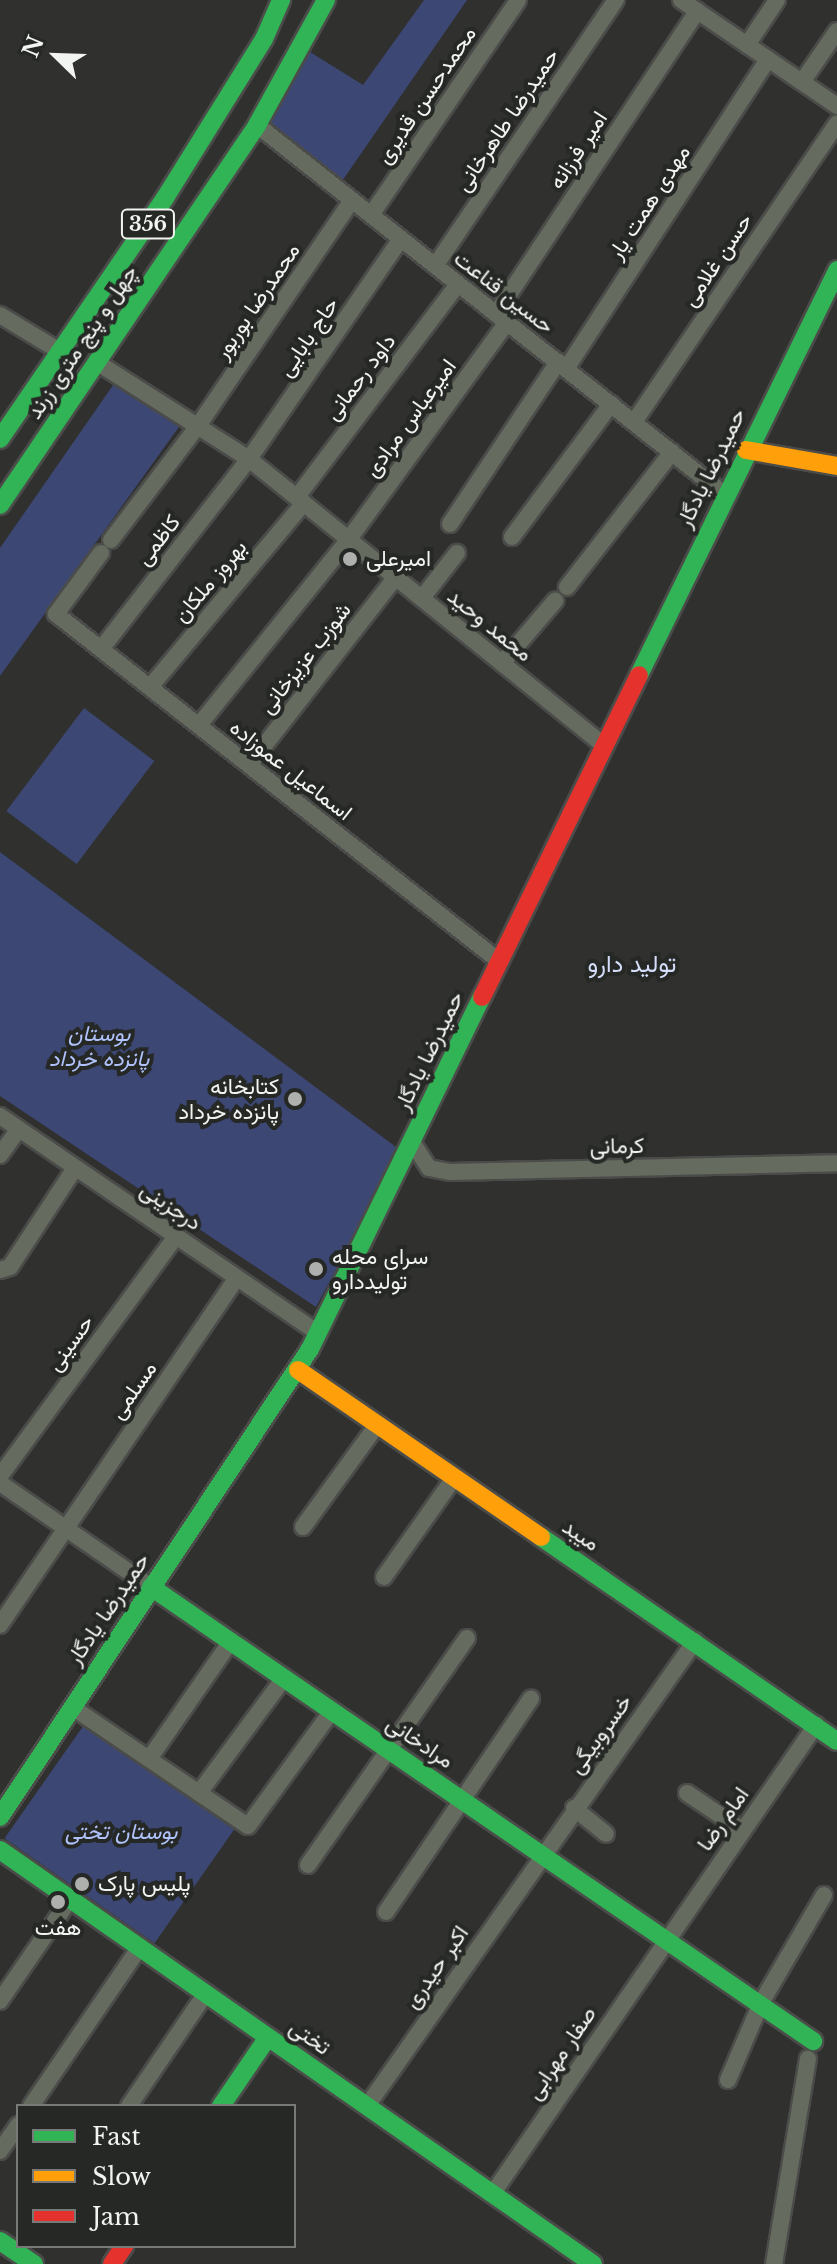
<!DOCTYPE html>
<meta charset="utf-8">
<style>
body{margin:0}
#map{position:relative;width:837px;height:2264px;overflow:hidden;background:#30312f;font-family:"Libre Baskerville",Vazirmatn,serif}
div>[style]{position:absolute}
.green>*{inset:0;background:#3c4774;transform-origin:0 0}
.roads{filter:drop-shadow(2px 0 #4b4c4a) drop-shadow(-2px 0 #4b4c4a) drop-shadow(0 2px #4b4c4a) drop-shadow(0 -2px #4b4c4a)}
.street>*{height:16px;margin:-8px;padding:0 8px;transform-origin:8px;border-radius:8px;background:#656c5f}
.fast>*{height:18px;margin:-9px;padding:0 9px;transform-origin:9px;border-radius:9px;background:#30b455}
.slow>*{height:18px;margin:-9px;padding:0 9px;transform-origin:9px;border-radius:9px;background:#ff9f0a}
.jam>*{height:18px;margin:-9px;padding:0 9px;transform-origin:9px;border-radius:9px;background:#e5322d}
.dots>*{width:22px;height:22px;translate:-50% -50%;box-sizing:border-box;border:4px solid #252824;border-radius:50%}
span{translate:-50% -50%;white-space:nowrap;text-align:center;line-height:1.15;-webkit-text-stroke:8px #252824;paint-order:stroke}
.shield-label span{padding:2px 6px;background:#252824;border:2px solid;border-radius:6px;-webkit-text-stroke-width:0}
.shield-label{font-size:20px;color:#f2f4f1;font-weight:700}
.street-label{font-size:22px;color:#f2f4f1}
.poi-label{font-size:22px;color:#f2f4f1}
.left{translate:0 -50%;text-align:left}
.right{translate:-100% -50%;text-align:right}
.park-label{font-size:22px;color:#b1c3fd;font-style:italic}
.neighbourhood-label{font-size:24px;color:#d4ddfa}
.legend{position:absolute;left:16px;top:2104px;width:280px;height:144px;box-sizing:border-box;background:#252824;border:2px solid #777a76;margin:0;padding:10px 14px;list-style:none;font-size:24px;color:#f2f4f1}
.legend li{display:flex;align-items:center;gap:16px;height:40px}
.legend b{width:40px;border:2px solid #777a76}
.north{position:absolute;left:16px;top:16px;width:80px;height:80px;-webkit-text-stroke:6px #252824;paint-order:stroke;rotate:293deg;font-size:22px;font-weight:700;line-height:32px;text-align:center;color:#f2f4f1}
.north::after{content:'';display:block;margin:auto;width:28px;height:36px;background:#f2f4f1;clip-path:polygon(50% 0,100% 100%,50% 72%,0 100%)}
</style>
<div id="map">
<div class="green">
<div style="clip-path:polygon(424px 0,467px 0,340px 184px,271px 127px,271px 120px,310px 52px,363px 85px)"></div>
<div style="clip-path:polygon(118px 378px,181px 424px,0 676px,0 548px)"></div>
<div style="left:84px;top:708px;width:88px;height:129px;rotate:37deg"></div>
<div style="clip-path:polygon(0 852px,400px 1150px,316px 1307px,0 1096px)"></div>
<div style="left:86px;top:1722px;width:183px;height:142px;rotate:35deg"></div>
</div>
<div class="roads">
<div class="street">
<div style="left:681px;top:0;width:189px;rotate:34.2deg"></div>
<div style="left:747px;top:45px;width:54px;rotate:-56.3deg"></div>
<div style="left:802px;top:82px;width:62px;rotate:-55.5deg"></div>
<div style="left:257px;top:125px;width:595px;rotate:38.31deg"></div>
<div style="left:371px;top:215px;width:260px;rotate:-55.6deg"></div>
<div style="left:435px;top:266px;width:322px;rotate:-55.8deg"></div>
<div style="left:496px;top:314px;width:364px;rotate:-56.4deg"></div>
<div style="left:0;top:315px;width:71px;rotate:31.2deg"></div>
<div style="left:98px;top:363px;width:179px;rotate:32.4deg"></div>
<div style="left:249px;top:459px;width:455px;rotate:38.9deg"></div>
<div style="left:566px;top:369px;width:370px;rotate:-56.9deg"></div>
<div style="left:634px;top:422px;width:361px;rotate:-55.8deg"></div>
<div style="left:297px;top:497px;width:267px;rotate:-52.9deg"></div>
<div style="left:450px;top:524px;width:195px;rotate:-56.3deg"></div>
<div style="left:512px;top:537px;width:166px;rotate:-53.3deg"></div>
<div style="left:111px;top:540px;width:143px;rotate:-52.7deg"></div>
<div style="left:198px;top:426px;width:273px;rotate:-55.7deg"></div>
<div style="left:101px;top:553px;width:76px;rotate:126.4deg"></div>
<div style="left:56px;top:614px;width:563px;rotate:38.07deg"></div>
<div style="left:567px;top:587px;width:171px;rotate:-52.1deg"></div>
<div style="left:422px;top:598px;width:57px;rotate:-52.1deg"></div>
<div style="left:101px;top:649px;width:241px;rotate:-52.1deg"></div>
<div style="left:249px;top:459px;width:267px;rotate:-55.4deg"></div>
<div style="left:502px;top:663px;width:82px;rotate:-49.5deg"></div>
<div style="left:150px;top:687px;width:240px;rotate:-50.1deg"></div>
<div style="left:199px;top:725px;width:239px;rotate:-51.1deg"></div>
<div style="left:349px;top:539px;width:268px;rotate:-53.9deg"></div>
<div style="left:249px;top:765px;width:239px;rotate:-52deg"></div>
<div style="left:0;top:1116px;width:384px;rotate:34.3deg"></div>
<div style="left:412px;top:1142px;width:31px;rotate:57deg"></div>
<div style="left:429px;top:1168px;width:21px;rotate:11deg"></div>
<div style="left:450px;top:1172px;width:387px;rotate:-1.3deg"></div>
<div style="left:0;top:1155px;width:32px;rotate:-54deg"></div>
<div style="left:0;top:1270px;width:10px;rotate:-17deg"></div>
<div style="left:10px;top:1267px;width:118px;rotate:-56.7deg"></div>
<div style="left:0;top:1476px;width:298px;rotate:-53.7deg"></div>
<div style="left:0;top:1483px;width:183px;rotate:34.6deg"></div>
<div style="left:303px;top:1527px;width:126px;rotate:-54deg"></div>
<div style="left:384px;top:1577px;width:121px;rotate:-54.7deg"></div>
<div style="left:0;top:1625px;width:420px;rotate:-55.7deg"></div>
<div style="left:72px;top:1707px;width:212px;rotate:34.1deg"></div>
<div style="left:248px;top:1826px;width:142px;rotate:-53.9deg"></div>
<div style="left:149px;top:1759px;width:144px;rotate:-55.2deg"></div>
<div style="left:199px;top:1793px;width:143px;rotate:-53.5deg"></div>
<div style="left:687px;top:1793px;width:66px;rotate:33.9deg"></div>
<div style="left:574px;top:1808px;width:41px;rotate:39.1deg"></div>
<div style="left:308px;top:1865px;width:277px;rotate:-55deg"></div>
<div style="left:386px;top:1912px;width:258px;rotate:-55.8deg"></div>
<div style="left:0;top:2001px;width:124px;rotate:-55.5deg"></div>
<div style="left:728px;top:2080px;width:84px;rotate:-66.8deg"></div>
<div style="left:761px;top:2003px;width:125px;rotate:-59.7deg"></div>
<div style="left:31px;top:2106px;width:193px;rotate:-55.6deg"></div>
<div style="left:129px;top:2106px;width:137px;rotate:-55.7deg"></div>
<div style="left:367px;top:2106px;width:569px;rotate:-54.8deg"></div>
<div style="left:0;top:2151px;width:32px;rotate:-55deg"></div>
<div style="left:493px;top:2193px;width:569px;rotate:-55.39deg"></div>
<div style="left:774px;top:2264px;width:208px;rotate:-80.6deg"></div>
</div>
<div class="fast">
<div style="left:0;top:439px;width:292px;rotate:-55.6deg"></div>
<div style="left:165px;top:198px;width:187px;rotate:-58.1deg"></div>
<div style="left:264px;top:39px;width:43px;rotate:-66.4deg"></div>
<div style="left:0;top:505px;width:459px;rotate:-55.9deg"></div>
<div style="left:257px;top:125px;width:143px;rotate:-61.1deg"></div>
<div style="left:639px;top:675px;width:451px;rotate:-63.9deg"></div>
<div style="left:541px;top:1537px;width:359px;rotate:34.6deg"></div>
<div style="left:151px;top:1587px;width:803px;rotate:34.44deg"></div>
<div style="left:0;top:1817px;width:561px;rotate:-56.48deg"></div>
<div style="left:310px;top:1349px;width:392px;rotate:-64deg"></div>
<div style="left:0;top:1850px;width:723px;rotate:34.92deg"></div>
<div style="left:221px;top:2106px;width:83px;rotate:-55.7deg"></div>
<div style="left:0;top:2241px;width:41px;rotate:34.1deg"></div>
</div>
<div class="slow">
<div style="left:746px;top:450px;width:92px;rotate:10deg"></div>
<div style="left:298px;top:1370px;width:295px;rotate:34.5deg"></div>
</div>
<div class="jam">
<div style="left:482px;top:997px;width:358px;rotate:-64deg"></div>
<div style="left:112px;top:2264px;width:22px;rotate:-56deg"></div>
</div>
</div>
<div class="dots">
<div style="left:350px;top:559px;background:#aeb0ad"></div>
<div style="left:295px;top:1099px;background:#aeb0ad"></div>
<div style="left:316px;top:1269px;background:#aeb0ad"></div>
<div style="left:82px;top:1884px;background:#aeb0ad"></div>
<div style="left:58px;top:1902px;background:#aeb0ad"></div>
</div>
<div class="shield-label">
<span style="left:148px;top:224px">356</span>
</div>
<div class="street-label">
<span style="left:426px;top:95px;rotate:-56deg">محمدحسن قدیری</span>
<span style="left:507px;top:120px;rotate:-56deg">حمیدرضا طاهرخانی</span>
<span style="left:578px;top:150px;rotate:-57deg">امیر فرزانه</span>
<span style="left:649px;top:202px;rotate:-57deg">مهدی همت یار</span>
<span style="left:717px;top:260px;rotate:-56deg">حسن غلامی</span>
<span style="left:504px;top:292px;rotate:38deg">حسین قناعت</span>
<span style="left:257px;top:301px;rotate:-56deg">محمدرضا بوربور</span>
<span style="left:308px;top:337px;rotate:-56deg">حاج بابایی</span>
<span style="left:82px;top:342px;rotate:-56deg">چهل و پنج متری زرند</span>
<span style="left:360px;top:377px;rotate:-53deg">داود رحمانی</span>
<span style="left:410px;top:418px;rotate:-54deg">امیرعباس مرادی</span>
<span style="left:711px;top:468px;rotate:-64deg">حمیدرضا یادگار</span>
<span style="left:158px;top:540px;rotate:-52deg">کاظمی</span>
<span style="left:210px;top:581px;rotate:-50deg">بهروز ملکان</span>
<span style="left:490px;top:625px;rotate:39deg">محمد وحید</span>
<span style="left:305px;top:658px;rotate:-52deg">شوزب عزیزخانی</span>
<span style="left:291px;top:770px;rotate:38deg">اسماعیل عموزاده</span>
<span style="left:429px;top:1051px;rotate:-64deg">حمیدرضا یادگار</span>
<span style="left:617px;top:1146px;rotate:-1deg">کرمانی</span>
<span style="left:171px;top:1206px;rotate:34deg">درجزینی</span>
<span style="left:70px;top:1343px;rotate:-54deg">حسینی</span>
<span style="left:133px;top:1390px;rotate:-55deg">مسلمی</span>
<span style="left:581px;top:1535px;rotate:34deg">میبد</span>
<span style="left:108px;top:1609px;rotate:-56deg">حمیدرضا یادگار</span>
<span style="left:600px;top:1734px;rotate:-54deg">خسروبیگی</span>
<span style="left:420px;top:1742px;rotate:34deg">مرادخانی</span>
<span style="left:723px;top:1819px;rotate:-55deg">امام رضا</span>
<span style="left:436px;top:1967px;rotate:-55deg">اکبر حیدری</span>
<span style="left:310px;top:2037px;rotate:35deg">تختی</span>
<span style="left:561px;top:2053px;rotate:-56deg">صفار مهرابی</span>
</div>
<div class="poi-label">
<span class="left" style="left:366px;top:559px">امیرعلی</span>
<span class="right" style="left:279px;top:1099px">کتابخانه<br>پانزده خرداد</span>
<span class="left" style="left:332px;top:1269px">سرای محله<br>تولیددارو</span>
<span class="left" style="left:98px;top:1884px">پلیس پارک</span>
<span style="left:58px;top:1928px">هفت</span>
</div>
<div class="park-label">
<span style="left:99px;top:1046px">بوستان<br>پانزده خرداد</span>
<span style="left:121px;top:1832px">بوستان تختی</span>
</div>
<div class="neighbourhood-label">
<span style="left:632px;top:964px">تولید دارو</span>
</div>
<ul class="legend">
<li><b style="height:10px;background:#30b455"></b>Fast</li>
<li><b style="height:10px;background:#ff9f0a"></b>Slow</li>
<li><b style="height:10px;background:#e5322d"></b>Jam</li>
</ul>
<div class="north">N</div>
</div>
